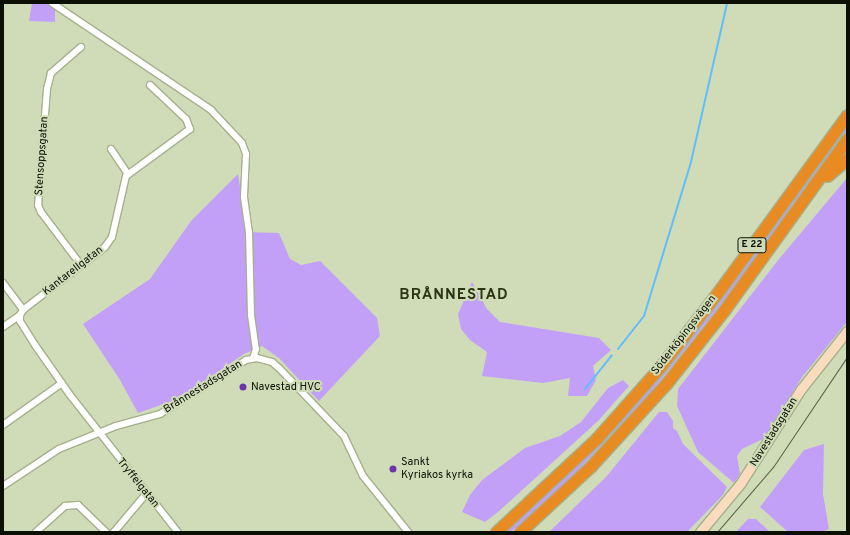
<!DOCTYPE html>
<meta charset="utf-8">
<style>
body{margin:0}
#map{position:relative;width:850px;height:535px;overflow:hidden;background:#d0dcb7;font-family:Overpass,sans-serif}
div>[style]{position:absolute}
.green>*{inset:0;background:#c3a0f8}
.stream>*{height:2px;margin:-1px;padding:0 1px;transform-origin:1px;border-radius:1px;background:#60bdfe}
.roads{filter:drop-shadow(1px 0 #a5b08d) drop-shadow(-1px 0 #a5b08d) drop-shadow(0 1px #a5b08d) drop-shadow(0 -1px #a5b08d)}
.street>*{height:6px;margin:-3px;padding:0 3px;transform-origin:3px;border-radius:3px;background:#fff}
.secondary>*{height:9px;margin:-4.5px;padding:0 4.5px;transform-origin:4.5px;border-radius:4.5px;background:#f8dcbd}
.highway>*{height:11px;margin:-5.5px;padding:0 5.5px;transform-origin:5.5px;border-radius:5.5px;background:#e98b23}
.tram>*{height:1px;margin:-0.5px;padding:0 0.5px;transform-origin:0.5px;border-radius:0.5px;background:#59604a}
.dots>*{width:11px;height:11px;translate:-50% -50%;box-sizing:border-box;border:2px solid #d0dcb7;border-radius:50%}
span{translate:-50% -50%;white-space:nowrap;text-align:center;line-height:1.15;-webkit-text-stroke:4px #d0dcb7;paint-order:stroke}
.shield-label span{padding:1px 3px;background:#d0dcb7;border:1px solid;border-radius:3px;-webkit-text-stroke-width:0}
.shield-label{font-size:10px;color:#0c0f04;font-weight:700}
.street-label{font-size:11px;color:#0c0f04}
.poi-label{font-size:11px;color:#0c0f04}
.left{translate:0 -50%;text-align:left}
.district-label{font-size:15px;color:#2c3415;font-weight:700;letter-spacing:1px}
.frame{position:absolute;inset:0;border:4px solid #0c0f04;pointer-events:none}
</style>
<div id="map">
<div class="green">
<div style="clip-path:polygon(32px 3px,46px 3px,55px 8px,55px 22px,29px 21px)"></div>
<div style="clip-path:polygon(847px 127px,847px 133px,725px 299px,652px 391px,569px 480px,511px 532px,504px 532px,573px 468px,655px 381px,692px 336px)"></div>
<div style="clip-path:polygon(238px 174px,247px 232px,279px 233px,290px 259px,301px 265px,320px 261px,377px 318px,380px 336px,319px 401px,279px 358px,262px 346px,244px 354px,178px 399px,138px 413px,120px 380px,83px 324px,150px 279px,191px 221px)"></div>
<div style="clip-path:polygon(847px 178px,847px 322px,802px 377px,765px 438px,742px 449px,737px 456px,740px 474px,734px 483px,698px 452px,677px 406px,678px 389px,779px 259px)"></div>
<div style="clip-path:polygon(472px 282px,487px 309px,500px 322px,599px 338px,611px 350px,593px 366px,596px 380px,587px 396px,568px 396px,570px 378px,543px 383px,482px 376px,487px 352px,470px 340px,461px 329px,458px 314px)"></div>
<div style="clip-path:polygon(623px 380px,629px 386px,598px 421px,498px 512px,485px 522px,462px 512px,470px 495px,482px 480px,525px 448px,560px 436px,581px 422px,608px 388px)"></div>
<div style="clip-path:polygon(659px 412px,667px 412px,673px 421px,673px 428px,677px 431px,683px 444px,727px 487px,723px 495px,687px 532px,549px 532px,606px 477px)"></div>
<div style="clip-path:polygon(824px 444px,823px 494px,829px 529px,821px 532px,788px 532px,760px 507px,804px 450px)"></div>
<div style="clip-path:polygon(748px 519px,756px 519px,770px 532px,736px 532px)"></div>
</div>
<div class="stream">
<div style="left:618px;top:349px;width:42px;rotate:-51.8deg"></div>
<div style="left:644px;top:316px;width:161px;rotate:-73deg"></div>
<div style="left:691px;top:162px;width:163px;rotate:-77.2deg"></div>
<div style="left:585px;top:389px;width:43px;rotate:-51.5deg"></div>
</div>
<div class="roads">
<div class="street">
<div style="left:52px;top:3px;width:192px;rotate:33.9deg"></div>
<div style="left:211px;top:110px;width:45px;rotate:46.8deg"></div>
<div style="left:242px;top:143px;width:12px;rotate:70deg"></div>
<div style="left:246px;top:154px;width:43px;rotate:92.7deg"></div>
<div style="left:244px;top:197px;width:35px;rotate:82deg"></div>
<div style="left:249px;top:232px;width:83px;rotate:88.6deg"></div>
<div style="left:251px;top:315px;width:34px;rotate:82deg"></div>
<div style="left:256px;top:349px;width:9px;rotate:108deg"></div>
<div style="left:81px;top:47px;width:40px;rotate:139deg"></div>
<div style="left:51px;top:73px;width:16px;rotate:104deg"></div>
<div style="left:47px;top:89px;width:116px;rotate:94.4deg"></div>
<div style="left:38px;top:205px;width:8px;rotate:67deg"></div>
<div style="left:41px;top:212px;width:66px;rotate:53deg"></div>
<div style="left:150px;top:85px;width:50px;rotate:43.4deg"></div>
<div style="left:186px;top:119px;width:11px;rotate:68deg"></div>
<div style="left:190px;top:129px;width:79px;rotate:143.7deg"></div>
<div style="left:126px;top:176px;width:63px;rotate:102.9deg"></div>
<div style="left:112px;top:237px;width:12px;rotate:125deg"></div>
<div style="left:105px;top:247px;width:103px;rotate:142.5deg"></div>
<div style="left:23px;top:310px;width:6px;rotate:121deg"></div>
<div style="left:20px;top:315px;width:6px;rotate:90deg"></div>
<div style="left:20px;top:321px;width:28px;rotate:58deg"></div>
<div style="left:35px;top:345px;width:61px;rotate:55deg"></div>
<div style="left:70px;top:395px;width:174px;rotate:51.8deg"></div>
<div style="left:111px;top:149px;width:30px;rotate:56deg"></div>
<div style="left:3px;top:283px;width:34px;rotate:53deg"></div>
<div style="left:3px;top:327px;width:21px;rotate:-35deg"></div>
<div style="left:3px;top:425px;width:72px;rotate:-35.4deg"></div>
<div style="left:3px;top:486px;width:67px;rotate:-33.5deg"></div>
<div style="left:59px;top:449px;width:61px;rotate:-22deg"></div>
<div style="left:116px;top:426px;width:46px;rotate:-15.3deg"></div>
<div style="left:160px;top:414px;width:102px;rotate:-32.1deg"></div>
<div style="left:246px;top:360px;width:11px;rotate:-10deg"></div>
<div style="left:257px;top:358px;width:16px;rotate:15deg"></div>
<div style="left:272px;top:362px;width:9px;rotate:41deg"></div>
<div style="left:279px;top:368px;width:94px;rotate:46.3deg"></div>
<div style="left:344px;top:436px;width:44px;rotate:64.6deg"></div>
<div style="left:363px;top:476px;width:72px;rotate:51.2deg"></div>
<div style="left:36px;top:532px;width:39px;rotate:-42deg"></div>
<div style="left:65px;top:506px;width:13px;rotate:-4deg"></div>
<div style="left:78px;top:505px;width:39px;rotate:44deg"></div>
<div style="left:114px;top:532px;width:50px;rotate:-49.9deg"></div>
</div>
<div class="secondary">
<div style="left:700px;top:532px;width:62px;rotate:-50.2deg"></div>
<div style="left:740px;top:484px;width:113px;rotate:-57.3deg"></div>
<div style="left:801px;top:389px;width:74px;rotate:-51.6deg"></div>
</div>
<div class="highway">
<div style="left:827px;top:176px;width:26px;rotate:-40deg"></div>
<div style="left:496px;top:532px;width:138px;rotate:-42.9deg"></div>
<div style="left:597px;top:438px;width:95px;rotate:-48.4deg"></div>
<div style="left:660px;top:367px;width:100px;rotate:-52.3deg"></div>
<div style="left:721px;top:288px;width:214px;rotate:-53.9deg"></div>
<div style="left:520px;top:532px;width:97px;rotate:-42.9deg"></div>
<div style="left:591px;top:466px;width:111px;rotate:-47.6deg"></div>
<div style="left:666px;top:384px;width:95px;rotate:-51.8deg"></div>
<div style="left:725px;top:309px;width:209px;rotate:-54.3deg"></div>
</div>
</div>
<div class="tram">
<div style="left:717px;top:532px;width:86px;rotate:-49.3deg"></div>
<div style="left:773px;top:467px;width:133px;rotate:-56.1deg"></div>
</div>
<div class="dots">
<div style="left:243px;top:387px;background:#6e35ab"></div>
<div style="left:393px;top:469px;background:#6e35ab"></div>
</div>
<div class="shield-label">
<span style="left:752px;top:245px">E 22</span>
</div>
<div class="street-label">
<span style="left:42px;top:156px;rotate:-86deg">Stensoppsgatan</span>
<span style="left:73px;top:271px;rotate:-38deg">Kantarellgatan</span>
<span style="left:684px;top:335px;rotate:-52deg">Söderköpingsvägen</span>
<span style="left:203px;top:387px;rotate:-32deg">Brånnestadsgatan</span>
<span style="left:774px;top:432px;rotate:-58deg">Navestadsgatan</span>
<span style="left:138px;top:483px;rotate:51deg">Tryffelgatan</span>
</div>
<div class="poi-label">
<span class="left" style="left:251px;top:387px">Navestad HVC</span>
<span class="left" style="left:401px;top:469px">Sankt<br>Kyriakos kyrka</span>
</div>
<div class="district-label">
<span style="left:454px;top:296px">BRÅNNESTAD</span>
</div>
<div class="frame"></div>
</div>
